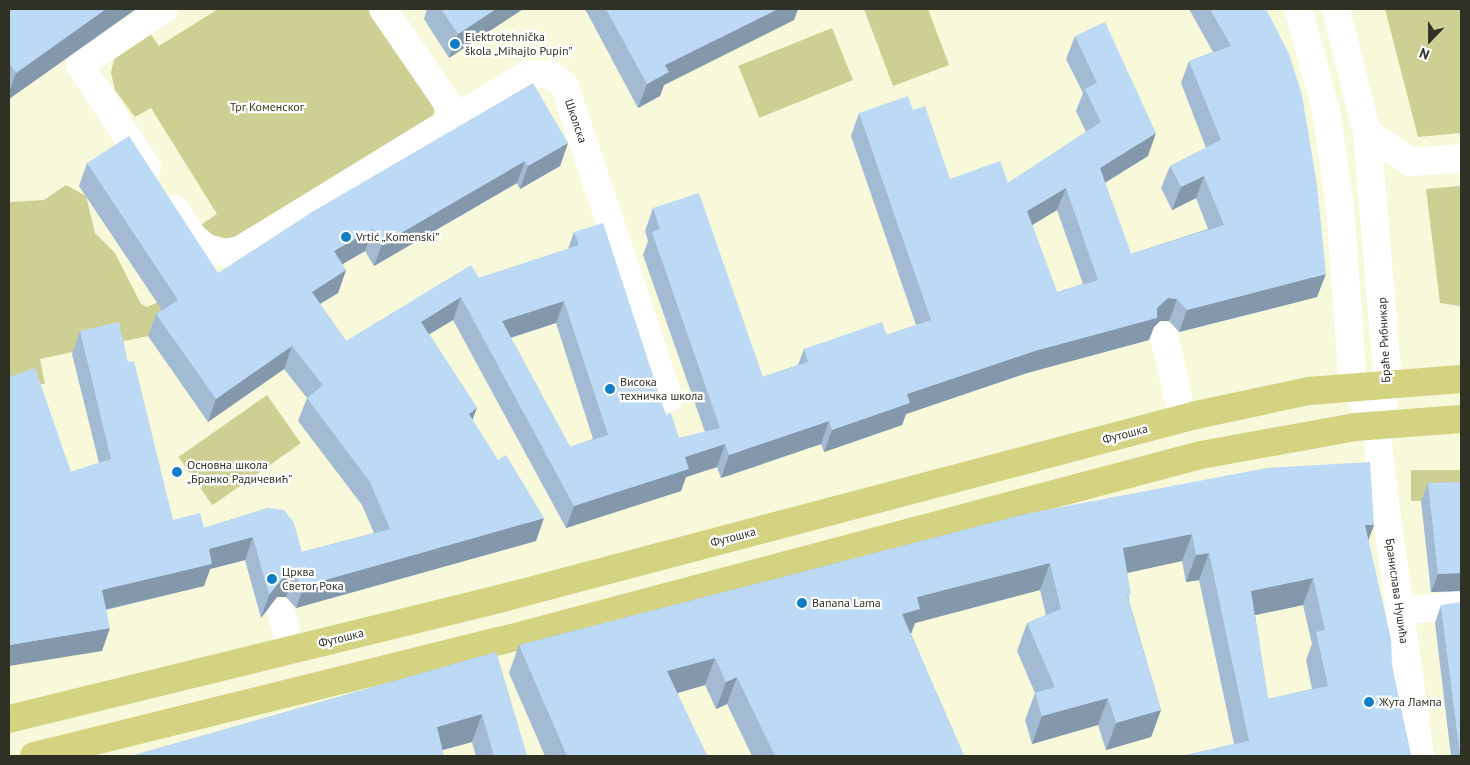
<!DOCTYPE html>
<meta charset="utf-8">
<style>
body{margin:0}
#map{position:relative;width:1470px;height:765px;overflow:hidden;background:#f7f9da;font-family:"PT Sans",sans-serif}
div>[style]{position:absolute}
.green>*{inset:0;background:#cdd092;transform-origin:0 0}
.minor>*{height:28px;margin:-14px;padding:0 14px;transform-origin:14px;border-radius:14px;background:#fff}
.major>*{height:28px;margin:-14px;padding:0 14px;transform-origin:14px;border-radius:14px;background:#d3d382}
.wall>*{inset:0;background:#a2bbd3}
.shaded-wall>*{inset:0;background:#8498ac}
.building>*{inset:0;background:#bcd9f5}
.dots>*{width:14px;height:14px;translate:-50% -50%;box-sizing:border-box;border:2px solid #fff;border-radius:50%}
span{translate:-50% -50%;white-space:nowrap;text-align:center;line-height:1.15;-webkit-text-stroke:4.5px #fff;paint-order:stroke}
.poi-label{font-size:12px;color:#303125}
.left{translate:0 -50%;text-align:left}
.park-label{font-size:12px;color:#3e3e15}
.street-label{font-size:12px;color:#303125}
.frame{position:absolute;inset:0;border:10px solid #303125;pointer-events:none}
.north{position:absolute;left:1405px;top:15px;width:50px;height:50px;-webkit-text-stroke:4px #fff;paint-order:stroke;rotate:202deg;font-size:14px;font-weight:700;line-height:20px;text-align:center;color:#303125}
.north::after{content:'';display:block;margin:auto;width:18px;height:22px;background:#303125;clip-path:polygon(50% 0,100% 100%,50% 72%,0 100%)}
</style>
<div id="map">
<div class="green">
<div style="clip-path:polygon(218px 9px,370px 9px,434px 108px,433px 121px,231px 240px,208px 234px,199px 226px,217px 214px,151px 108px,135px 117px,115px 90px,111px 73px,115px 55px,147px 29px,159px 46px)"></div>
<div style="clip-path:polygon(864px 9px,928px 9px,949px 65px,893px 86px)"></div>
<div style="clip-path:polygon(1385px 9px,1461px 9px,1461px 133px,1418px 137px)"></div>
<div style="left:832px;top:28px;width:56px;height:101px;rotate:68deg"></div>
<div style="clip-path:polygon(66px 185px,86px 196px,95px 233px,115px 253px,141px 304px,147px 307px,174px 295px,213px 293px,148px 336px,40px 359px,45px 384px,9px 384px,9px 202px,44px 200px)"></div>
<div style="clip-path:polygon(1461px 186px,1461px 368px,1460px 369px,1460px 306px,1440px 303px,1426px 189px)"></div>
<div style="left:267px;top:395px;width:59px;height:108px;rotate:55deg"></div>
<div style="left:1461px;top:470px;width:31px;height:50px;rotate:90deg"></div>
</div>
<div class="minor">
<div style="left:383px;top:9px;width:131px;rotate:55.6deg"></div>
<div style="left:457px;top:117px;width:83px;rotate:-31.2deg"></div>
<div style="left:528px;top:74px;width:21px"></div>
<div style="left:549px;top:74px;width:19px;rotate:36deg"></div>
<div style="left:564px;top:85px;width:330px;rotate:71.5deg"></div>
<div style="left:1298px;top:9px;width:106px;rotate:74.6deg"></div>
<div style="left:1326px;top:111px;width:96px;rotate:81.6deg"></div>
<div style="left:1340px;top:206px;width:180px;rotate:85.9deg"></div>
<div style="left:1353px;top:386px;width:47px;rotate:59deg"></div>
<div style="left:1336px;top:9px;width:127px;rotate:75.9deg"></div>
<div style="left:1367px;top:132px;width:251px;rotate:85.2deg"></div>
<div style="left:1388px;top:382px;width:45px;rotate:104deg"></div>
<div style="left:1377px;top:426px;width:41px;rotate:85.8deg"></div>
<div style="left:1380px;top:467px;width:292px;rotate:82.1deg"></div>
<div style="left:1367px;top:132px;width:53px;rotate:34.3deg"></div>
<div style="left:1411px;top:162px;width:50px;rotate:-4.6deg"></div>
<div style="left:147px;top:167px;width:122px;rotate:-123.3deg"></div>
<div style="left:80px;top:65px;width:101px;rotate:-33.7deg"></div>
<div style="left:175px;top:209px;width:33px;rotate:57deg"></div>
<div style="left:193px;top:237px;width:19px;rotate:39deg"></div>
<div style="left:208px;top:249px;width:17px;rotate:13deg"></div>
<div style="left:225px;top:253px;width:15px;rotate:-11deg"></div>
<div style="left:240px;top:250px;width:255px;rotate:-31.5deg"></div>
<div style="left:1164px;top:336px;width:85px;rotate:77.1deg"></div>
<div style="left:1400px;top:611px;width:61px;rotate:-5.6deg"></div>
<div style="left:281px;top:612px;width:39px;rotate:75deg"></div>
</div>
<div class="major">
<div style="left:9px;top:719px;width:504px;rotate:-13.76deg"></div>
<div style="left:499px;top:599px;width:721px;rotate:-14.79deg"></div>
<div style="left:1196px;top:415px;width:116px;rotate:-12deg"></div>
<div style="left:1309px;top:391px;width:152px;rotate:-4.5deg"></div>
<div style="left:34px;top:756px;width:480px;rotate:-13.9deg"></div>
<div style="left:500px;top:641px;width:725px;rotate:-14.86deg"></div>
<div style="left:1201px;top:455px;width:157px;rotate:-10.3deg"></div>
<div style="left:1355px;top:427px;width:106px;rotate:-4.3deg"></div>
</div>
<div class="wall">
<div style="clip-path:polygon(9px 9px,136px 9px,9px 99px)"></div>
<div style="clip-path:polygon(427px 9px,523px 9px,449px 58px,424px 19px)"></div>
<div style="clip-path:polygon(585px 9px,798px 9px,794px 20px,664px 85px,660px 96px,638px 108px)"></div>
<div style="clip-path:polygon(evenodd,1189px 9px,1266px 9px,1317px 297px,1179px 332px,1169px 321px,1160px 321px,1154px 327px,1149px 340px,1027px 373px,906px 414px,902px 425px,824px 452px,821px 444px,721px 478px,717px 467px,686px 477px,681px 491px,566px 528px,453px 320px,429px 334px,477px 408px,472px 420px,536px 541px,296px 608px,286px 597px,277px 597px,261px 618px,245px 560px,210px 569px,204px 586px,106px 610px,102px 651px,71px 472px,99px 463px,72px 354px,80px 331px,128px 362px,173px 520px,204px 528px,268px 508px,302px 552px,374px 533px,362px 505px,298px 421px,307px 398px,284px 369px,208px 422px,148px 336px,156px 314px,162px 310px,79px 186px,87px 163px,218px 273px,568px 143px,560px 166px,520px 189px,517px 183px,374px 266px,365px 251px,342px 264px,346px 270px,338px 293px,320px 304px,346px 341px,479px 278px,568px 249px,574px 232px,666px 415px,679px 438px,705px 432px,643px 255px,648px 241px,645px 231px,653px 208px,763px 377px,798px 365px,804px 349px,887px 335px,916px 325px,851px 136px,859px 113px,913px 110px,950px 179px,1008px 183px,1086px 132px,1076px 111px,1083px 93px,1066px 59px,1075px 36px,1148px 156px,1105px 183px,1131px 254px,1208px 229px,1196px 198px,1172px 210px,1161px 188px,1170px 166px,1206px 148px,1181px 83px,1189px 61px,1213px 52px,1189px 9px,1057px 210px,1083px 284px,1057px 292px,1032px 225px,1057px 210px,1189px 9px,556px 323px,593px 439px,570px 447px,511px 338px,556px 323px)"></div>
<div style="clip-path:polygon(1461px 482px,1461px 591px,1431px 592px,1421px 501px,1428px 483px)"></div>
<div style="clip-path:polygon(evenodd,1030px 513px,1374px 525px,1368px 540px,1392px 667px,1411px 756px,1185px 756px,1186px 755px,1234px 744px,1199px 580px,1186px 582px,1182px 561px,1127px 573px,1129px 601px,1161px 710px,1151px 737px,1106px 750px,1098px 725px,1032px 744px,1025px 720px,1035px 693px,1017px 651px,1027px 623px,1046px 615px,1040px 590px,915px 623px,911px 634px,964px 756px,752px 756px,727px 704px,716px 709px,705px 685px,677px 693px,707px 756px,545px 756px,509px 673px,519px 645px,1030px 513px,1303px 605px,1312px 644px,1306px 660px,1312px 689px,1268px 699px,1255px 615px,1303px 605px)"></div>
<div style="clip-path:polygon(1441px 605px,1461px 756px,1451px 756px,1435px 623px)"></div>
<div style="clip-path:polygon(496px 652px,527px 756px,476px 756px,472px 742px,443px 750px,131px 756px)"></div>
</div>
<div class="shaded-wall">
<div style="clip-path:polygon(106px 9px,136px 9px,9px 99px,9px 92px,16px 73px)"></div>
<div style="clip-path:polygon(496px 9px,523px 9px,449px 58px,458px 34px)"></div>
<div style="clip-path:polygon(778px 9px,798px 9px,794px 20px,664px 85px,660px 96px,638px 108px,647px 84px,665px 65px)"></div>
<div style="clip-path:polygon(1156px 133px,1148px 156px,1091px 191px,1100px 168px)"></div>
<div style="clip-path:polygon(568px 143px,560px 166px,520px 189px,528px 166px)"></div>
<div style="clip-path:polygon(525px 161px,517px 183px,374px 266px,382px 244px)"></div>
<div style="clip-path:polygon(1204px 176px,1196px 198px,1172px 210px,1181px 187px)"></div>
<div style="clip-path:polygon(1066px 188px,1057px 210px,1019px 233px,1027px 211px)"></div>
<div style="clip-path:polygon(373px 229px,365px 251px,326px 274px,334px 251px)"></div>
<div style="clip-path:polygon(346px 270px,338px 293px,303px 314px,312px 292px)"></div>
<div style="clip-path:polygon(1326px 274px,1317px 297px,1179px 332px,1187px 310px)"></div>
<div style="clip-path:polygon(461px 297px,453px 320px,413px 344px,421px 322px)"></div>
<div style="clip-path:polygon(1168px 298px,1177px 299px,1169px 321px,1160px 321px,1154px 327px,1149px 340px,1027px 373px,906px 414px,902px 425px,824px 452px,832px 430px,907px 394px,1157px 308px)"></div>
<div style="clip-path:polygon(564px 301px,556px 323px,493px 343px,502px 321px)"></div>
<div style="clip-path:polygon(292px 346px,284px 369px,208px 422px,216px 399px)"></div>
<div style="clip-path:polygon(477px 408px,468px 431px,469px 414px)"></div>
<div style="clip-path:polygon(829px 421px,821px 444px,721px 478px,729px 455px)"></div>
<div style="clip-path:polygon(725px 444px,717px 467px,686px 477px,681px 491px,566px 528px,574px 506px,685px 457px)"></div>
<div style="clip-path:polygon(544px 518px,536px 541px,296px 608px,304px 586px)"></div>
<div style="clip-path:polygon(1365px 525px,1374px 525px,1364px 552px)"></div>
<div style="clip-path:polygon(1192px 534px,1182px 561px,1113px 576px,1123px 548px)"></div>
<div style="clip-path:polygon(253px 537px,245px 560px,210px 569px,204px 586px,94px 612px,102px 590px,209px 549px)"></div>
<div style="clip-path:polygon(1209px 553px,1199px 580px,1186px 582px,1196px 555px)"></div>
<div style="clip-path:polygon(1050px 563px,1040px 590px,915px 623px,910px 636px,902px 614px,917px 597px)"></div>
<div style="clip-path:polygon(1461px 573px,1461px 591px,1431px 592px,1438px 574px)"></div>
<div style="clip-path:polygon(285px 575px,294px 575px,286px 597px,277px 597px,261px 618px,269px 595px)"></div>
<div style="clip-path:polygon(1313px 578px,1303px 605px,1241px 618px,1251px 591px)"></div>
<div style="clip-path:polygon(110px 628px,102px 651px,9px 666px,9px 645px)"></div>
<div style="clip-path:polygon(715px 658px,705px 685px,657px 699px,667px 671px)"></div>
<div style="clip-path:polygon(737px 677px,727px 704px,716px 709px,726px 682px)"></div>
<div style="clip-path:polygon(1108px 698px,1098px 725px,1032px 744px,1042px 716px)"></div>
<div style="clip-path:polygon(1161px 710px,1151px 737px,1106px 750px,1116px 723px)"></div>
<div style="clip-path:polygon(482px 714px,472px 742px,427px 754px,437px 727px)"></div>
</div>
<div class="building">
<div style="clip-path:polygon(9px 9px,106px 9px,16px 73px,9px 63px)"></div>
<div style="clip-path:polygon(441px 9px,496px 9px,458px 34px)"></div>
<div style="clip-path:polygon(606px 9px,778px 9px,665px 65px,669px 72px,647px 84px)"></div>
<div style="clip-path:polygon(evenodd,1210px 9px,1266px 9px,1289px 54px,1302px 95px,1317px 185px,1326px 274px,1187px 310px,1177px 299px,1168px 298px,1157px 308px,1157px 318px,1035px 351px,907px 394px,910px 403px,832px 430px,829px 421px,729px 455px,725px 444px,685px 457px,689px 469px,574px 506px,461px 297px,421px 322px,477px 408px,469px 414px,498px 460px,506px 455px,544px 518px,304px 586px,294px 575px,285px 575px,269px 595px,253px 537px,209px 549px,212px 564px,102px 590px,110px 628px,9px 645px,9px 377px,35px 368px,71px 472px,111px 459px,80px 331px,119px 322px,128px 362px,134px 361px,173px 520px,200px 513px,204px 528px,268px 508px,284px 510px,294px 523px,302px 552px,390px 529px,370px 482px,307px 398px,323px 385px,292px 346px,216px 399px,156px 314px,178px 300px,87px 163px,129px 136px,218px 273px,312px 212px,533px 83px,568px 143px,528px 166px,525px 161px,382px 244px,373px 229px,334px 251px,346px 270px,312px 292px,346px 341px,471px 265px,479px 278px,579px 245px,574px 232px,603px 223px,666px 415px,671px 413px,679px 438px,720px 428px,652px 232px,660px 229px,653px 208px,699px 193px,763px 377px,808px 362px,804px 349px,882px 322px,887px 335px,931px 320px,859px 113px,908px 96px,913px 110px,925px 106px,950px 179px,1000px 161px,1008px 183px,1101px 122px,1085px 89px,1097px 83px,1075px 36px,1105px 22px,1156px 133px,1100px 168px,1131px 254px,1224px 225px,1204px 176px,1181px 187px,1170px 166px,1221px 140px,1189px 61px,1231px 46px,1210px 9px,1066px 188px,1098px 280px,1057px 292px,1027px 211px,1066px 188px,1210px 9px,564px 301px,608px 435px,570px 447px,502px 321px,564px 301px)"></div>
<div style="clip-path:polygon(evenodd,1370px 462px,1374px 525px,1365px 525px,1391px 639px,1392px 667px,1411px 756px,1186px 756px,1186px 755px,1249px 741px,1209px 553px,1196px 555px,1192px 534px,1123px 548px,1131px 595px,1127px 596px,1161px 710px,1116px 723px,1108px 698px,1042px 716px,1035px 693px,1055px 687px,1027px 623px,1061px 609px,1050px 563px,917px 597px,920px 609px,902px 614px,964px 756px,775px 756px,737px 677px,726px 682px,715px 658px,667px 671px,707px 756px,567px 756px,519px 645px,1030px 513px,1267px 468px,1370px 462px,1313px 578px,1325px 630px,1316px 632px,1328px 686px,1268px 699px,1251px 591px,1313px 578px)"></div>
<div style="clip-path:polygon(1461px 482px,1461px 573px,1438px 574px,1428px 483px)"></div>
<div style="clip-path:polygon(1461px 602px,1461px 756px,1460px 756px,1441px 605px)"></div>
<div style="clip-path:polygon(496px 652px,527px 756px,494px 756px,482px 714px,437px 727px,444px 756px,131px 756px)"></div>
</div>
<div class="dots">
<div style="left:455px;top:44px;background:#107dc7"></div>
<div style="left:346px;top:237px;background:#107dc7"></div>
<div style="left:610px;top:389px;background:#107dc7"></div>
<div style="left:177px;top:472px;background:#107dc7"></div>
<div style="left:272px;top:579px;background:#107dc7"></div>
<div style="left:802px;top:603px;background:#107dc7"></div>
<div style="left:1369px;top:702px;background:#107dc7"></div>
</div>
<div class="poi-label">
<span class="left" style="left:465px;top:44px">Elektrotehnička<br>škola „Mihajlo Pupin”</span>
<span class="left" style="left:356px;top:237px">Vrtić „Komenski”</span>
<span class="left" style="left:620px;top:389px">Висока<br>техничка школа</span>
<span class="left" style="left:187px;top:472px">Основна школа<br>„Бранко Радичевић”</span>
<span class="left" style="left:282px;top:579px">Црква<br>Светог Рока</span>
<span class="left" style="left:812px;top:603px">Banana Lama</span>
<span class="left" style="left:1379px;top:702px">Жута Лампа</span>
</div>
<div class="park-label">
<span style="left:267px;top:107px">Трг Коменског</span>
</div>
<div class="street-label">
<span style="left:576px;top:121px;rotate:71deg">Школска</span>
<span style="left:1384px;top:340px;rotate:-93deg">Браће Рибникар</span>
<span style="left:1125px;top:434px;rotate:-15deg">Футошка</span>
<span style="left:733px;top:537px;rotate:-15deg">Футошка</span>
<span style="left:1397px;top:591px;rotate:82deg">Бранислава Нушића</span>
<span style="left:341px;top:638px;rotate:-14deg">Футошка</span>
</div>
<div class="frame"></div>
<div class="north">N</div>
</div>
